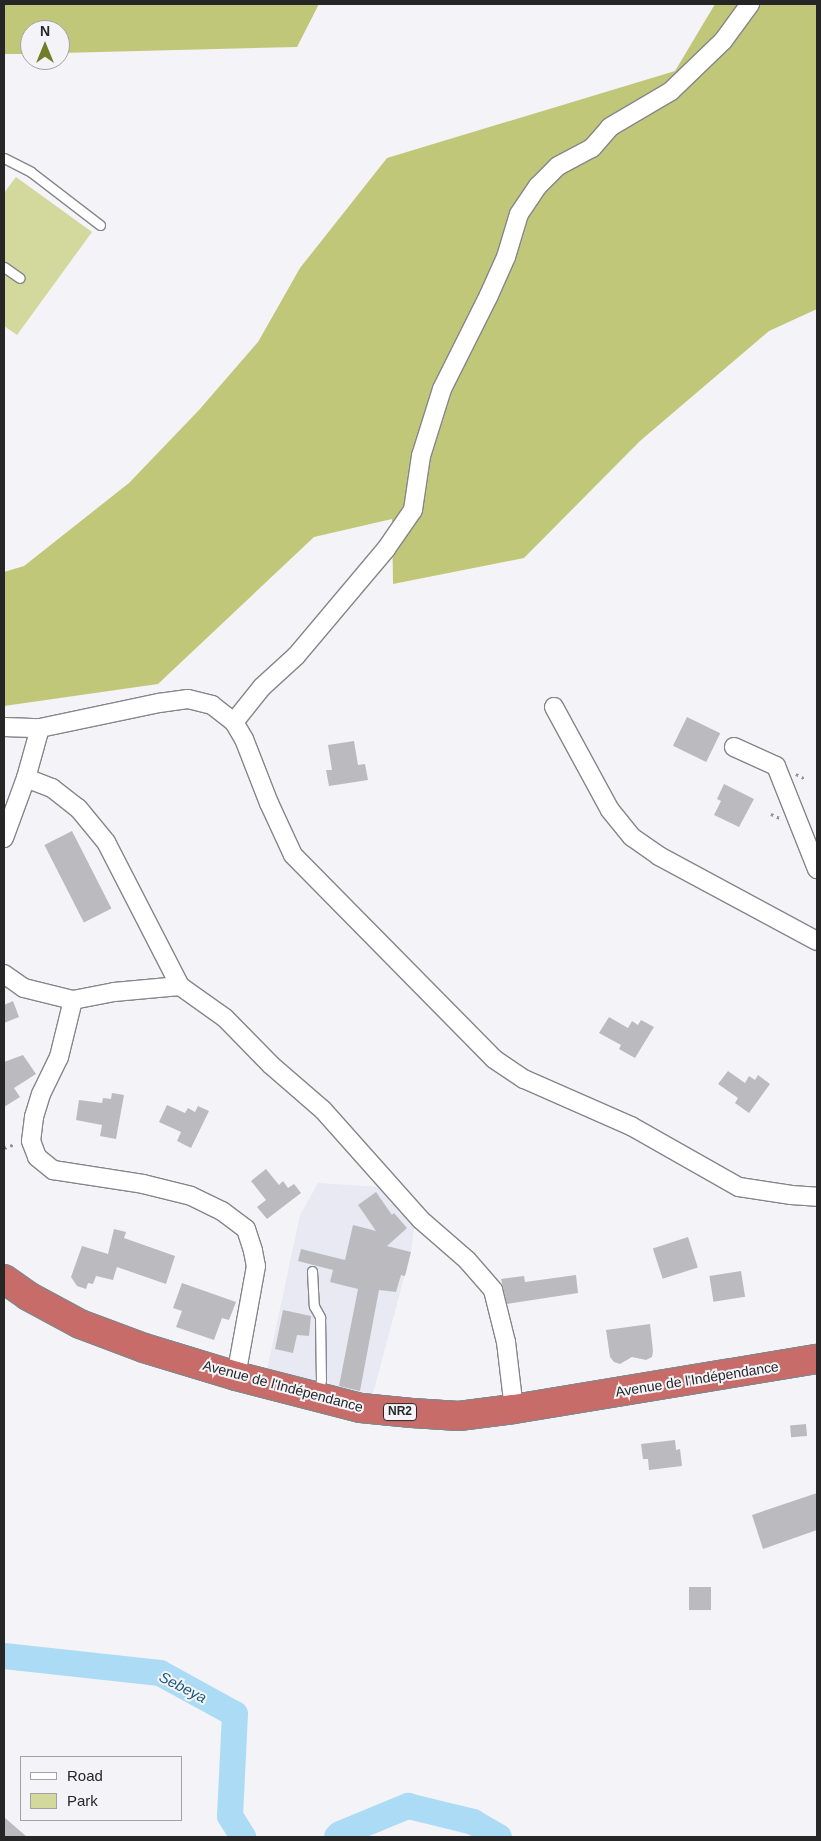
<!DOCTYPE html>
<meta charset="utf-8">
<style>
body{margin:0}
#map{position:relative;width:821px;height:1841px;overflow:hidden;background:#f4f4f8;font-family:Helvetica,sans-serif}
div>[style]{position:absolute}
.built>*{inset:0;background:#e9e9f4}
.green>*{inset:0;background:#d3d99c}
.forest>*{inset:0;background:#c1c778}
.river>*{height:26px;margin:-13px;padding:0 13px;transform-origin:13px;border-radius:13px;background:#acdbf5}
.building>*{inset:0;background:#bbbbbf;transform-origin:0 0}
.path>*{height:2.5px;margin-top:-1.25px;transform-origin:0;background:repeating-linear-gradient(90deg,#949497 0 2.5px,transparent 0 6.5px)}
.roads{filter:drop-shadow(1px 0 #86868a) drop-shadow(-1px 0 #86868a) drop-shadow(0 1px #86868a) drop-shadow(0 -1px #86868a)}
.lane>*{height:9px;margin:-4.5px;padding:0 4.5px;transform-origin:4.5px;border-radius:4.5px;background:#fff}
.street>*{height:18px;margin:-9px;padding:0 9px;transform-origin:9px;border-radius:9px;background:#fff}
.highway>*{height:28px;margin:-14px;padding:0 14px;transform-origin:14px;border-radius:14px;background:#c76c68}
span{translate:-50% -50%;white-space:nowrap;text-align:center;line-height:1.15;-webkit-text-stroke:4px #f4f4f8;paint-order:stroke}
.shield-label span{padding:1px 4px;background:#f4f4f8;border:1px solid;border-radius:4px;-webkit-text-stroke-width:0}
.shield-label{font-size:12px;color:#262627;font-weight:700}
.street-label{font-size:14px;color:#262627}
.water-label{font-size:15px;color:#1b5b79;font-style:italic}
.frame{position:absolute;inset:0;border:5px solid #262627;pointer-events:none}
.legend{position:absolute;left:20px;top:1756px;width:162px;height:65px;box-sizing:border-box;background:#f4f4f8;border:1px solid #a2a2a4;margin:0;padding:6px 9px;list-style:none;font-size:15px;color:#262627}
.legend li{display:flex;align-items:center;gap:10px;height:25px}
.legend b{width:25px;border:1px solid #a2a2a4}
.north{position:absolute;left:20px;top:20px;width:50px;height:50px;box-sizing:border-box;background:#f4f4f8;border:1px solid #a2a2a4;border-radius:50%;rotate:0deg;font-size:14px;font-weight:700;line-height:20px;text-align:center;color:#262627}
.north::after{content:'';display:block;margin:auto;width:18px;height:22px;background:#717d29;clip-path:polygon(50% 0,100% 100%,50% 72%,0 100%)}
</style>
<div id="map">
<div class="built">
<div style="clip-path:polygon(318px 1183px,382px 1187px,415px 1221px,411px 1252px,371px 1401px,329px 1392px,329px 1381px,315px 1379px,311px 1387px,266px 1374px,300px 1215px)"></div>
</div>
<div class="green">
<div style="clip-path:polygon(16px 177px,92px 232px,17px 335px,4px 326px,4px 193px)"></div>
</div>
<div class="forest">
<div style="clip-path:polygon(4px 4px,319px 4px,297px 47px,60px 53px,60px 30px,30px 30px,30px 54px,4px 54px)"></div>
<div style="clip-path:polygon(715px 4px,817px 4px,817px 309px,769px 331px,640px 441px,524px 558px,393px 584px,392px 519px,314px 537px,158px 684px,4px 706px,4px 572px,24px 566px,129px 483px,199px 410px,258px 342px,300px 268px,387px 158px,675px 71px)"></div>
</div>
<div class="river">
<div style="left:4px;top:1656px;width:157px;rotate:6.2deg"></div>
<div style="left:160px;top:1673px;width:85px;rotate:28.7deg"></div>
<div style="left:235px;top:1714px;width:102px;rotate:92.8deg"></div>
<div style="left:230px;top:1816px;width:25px;rotate:58deg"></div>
<div style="left:337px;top:1837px;width:4px;rotate:-45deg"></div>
<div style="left:340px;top:1834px;width:74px;rotate:-22.4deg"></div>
<div style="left:408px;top:1806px;width:67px;rotate:13.8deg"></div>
<div style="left:473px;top:1822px;width:30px;rotate:30deg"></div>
</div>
<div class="building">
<div style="left:687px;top:717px;width:37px;height:32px;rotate:26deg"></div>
<div style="clip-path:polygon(354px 741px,358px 765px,365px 764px,368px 780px,329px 786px,326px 770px,332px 770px,328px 745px)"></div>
<div style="clip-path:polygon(724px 784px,754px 799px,739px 827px,714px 815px,721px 801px,717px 799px)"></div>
<div style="left:72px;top:831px;width:87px;height:31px;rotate:63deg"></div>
<div style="clip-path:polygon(13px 1001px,19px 1017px,4px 1023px,4px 1005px)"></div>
<div style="clip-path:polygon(609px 1017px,628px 1028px,632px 1021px,638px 1025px,641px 1020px,654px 1027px,635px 1058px,619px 1049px,621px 1045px,599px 1033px)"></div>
<div style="clip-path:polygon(23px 1055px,36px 1074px,14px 1088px,20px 1097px,4px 1107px,4px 1062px)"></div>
<div style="clip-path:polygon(728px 1071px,745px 1083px,749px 1076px,755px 1080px,758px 1075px,770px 1084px,749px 1113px,735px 1103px,738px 1098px,718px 1084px)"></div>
<div style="clip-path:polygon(112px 1093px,124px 1095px,116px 1139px,100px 1136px,102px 1125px,76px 1120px,79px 1100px,102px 1103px,103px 1098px,111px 1099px)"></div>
<div style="clip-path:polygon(167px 1105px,185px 1113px,188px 1108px,195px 1112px,198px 1106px,209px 1111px,191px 1148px,177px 1141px,181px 1132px,159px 1122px)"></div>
<div style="clip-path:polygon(266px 1169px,279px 1185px,283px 1181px,288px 1188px,294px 1184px,301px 1193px,267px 1219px,257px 1207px,266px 1200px,251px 1181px)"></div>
<div style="clip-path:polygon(376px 1192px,392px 1215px,394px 1213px,407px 1228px,387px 1246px,411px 1252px,405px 1276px,401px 1275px,396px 1292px,379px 1290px,360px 1391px,339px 1386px,358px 1289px,330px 1282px,333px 1270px,298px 1261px,301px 1249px,345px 1260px,353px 1225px,376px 1231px,358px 1205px)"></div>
<div style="clip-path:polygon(114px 1229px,126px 1232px,124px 1238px,175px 1256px,166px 1284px,117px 1267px,113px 1280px,96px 1276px,93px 1284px,88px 1283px,86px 1289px,77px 1286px,71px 1277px,82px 1246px,108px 1254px)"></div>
<div style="left:688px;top:1237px;width:32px;height:37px;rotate:72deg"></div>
<div style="left:741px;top:1271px;width:26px;height:32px;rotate:81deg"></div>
<div style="clip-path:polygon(576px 1275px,578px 1293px,507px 1304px,501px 1279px,524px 1276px,525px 1282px)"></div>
<div style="clip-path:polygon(182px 1283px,236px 1302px,229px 1320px,222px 1318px,214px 1340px,176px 1327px,182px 1311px,173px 1308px)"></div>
<div style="clip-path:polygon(283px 1310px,311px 1316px,309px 1336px,297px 1335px,293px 1353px,275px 1349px)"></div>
<div style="clip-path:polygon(650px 1324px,653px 1351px,652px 1357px,646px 1360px,632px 1357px,620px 1364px,614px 1362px,610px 1357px,606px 1330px)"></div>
<div style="left:806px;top:1424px;width:12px;height:16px;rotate:85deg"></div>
<div style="clip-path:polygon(675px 1440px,676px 1450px,680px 1449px,682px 1466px,649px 1470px,648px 1459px,643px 1459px,641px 1444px)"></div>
<div style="clip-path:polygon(817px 1493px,817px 1530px,763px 1549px,752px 1515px)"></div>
<div style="left:689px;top:1587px;width:22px;height:23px"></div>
<div style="clip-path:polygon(4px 1817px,27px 1837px,4px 1837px)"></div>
</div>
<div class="path">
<div style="left:796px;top:774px;width:11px;rotate:27deg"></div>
<div style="left:771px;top:814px;width:10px;rotate:24deg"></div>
<div style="left:4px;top:1148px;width:12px;rotate:-20deg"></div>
</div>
<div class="roads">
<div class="lane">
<div style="left:4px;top:158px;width:30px;rotate:27deg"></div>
<div style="left:31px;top:172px;width:87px;rotate:37.5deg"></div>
<div style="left:4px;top:267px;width:19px;rotate:35deg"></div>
<div style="left:312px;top:1271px;width:35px;rotate:87deg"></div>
<div style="left:314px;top:1306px;width:13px;rotate:61deg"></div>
<div style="left:320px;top:1317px;width:63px;rotate:89.1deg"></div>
<div style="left:321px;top:1380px;width:14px;rotate:102deg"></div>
</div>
<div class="street">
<div style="left:554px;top:707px;width:117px;rotate:61.5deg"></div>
<div style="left:610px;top:810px;width:35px;rotate:51deg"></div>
<div style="left:632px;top:837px;width:33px;rotate:35deg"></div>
<div style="left:659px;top:856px;width:179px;rotate:28.3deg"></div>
<div style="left:234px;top:722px;width:45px;rotate:-51.3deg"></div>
<div style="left:262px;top:687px;width:46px;rotate:-42.4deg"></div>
<div style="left:296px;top:656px;width:140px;rotate:-49.9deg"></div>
<div style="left:386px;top:549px;width:47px;rotate:-55.3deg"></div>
<div style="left:413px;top:510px;width:55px;rotate:-81.6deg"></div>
<div style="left:421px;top:456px;width:70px;rotate:-72.6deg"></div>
<div style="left:442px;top:389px;width:105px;rotate:-63.4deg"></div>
<div style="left:489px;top:295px;width:42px;rotate:-65.9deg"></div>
<div style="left:506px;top:257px;width:45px;rotate:-73.2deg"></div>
<div style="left:519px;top:214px;width:34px;rotate:-56deg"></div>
<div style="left:538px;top:186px;width:28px;rotate:-45deg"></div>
<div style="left:558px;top:166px;width:38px;rotate:-28deg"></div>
<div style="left:592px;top:148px;width:28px;rotate:-49deg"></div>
<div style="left:610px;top:127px;width:71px;rotate:-30.5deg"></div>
<div style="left:671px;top:91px;width:72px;rotate:-43.9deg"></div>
<div style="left:723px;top:41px;width:46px;rotate:-53.9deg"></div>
<div style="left:4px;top:727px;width:36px;rotate:2deg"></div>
<div style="left:40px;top:728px;width:122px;rotate:-11.9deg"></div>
<div style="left:159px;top:703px;width:29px;rotate:-8deg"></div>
<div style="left:188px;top:699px;width:25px;rotate:14deg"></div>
<div style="left:212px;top:705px;width:28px;rotate:38deg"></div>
<div style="left:234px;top:722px;width:20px;rotate:60deg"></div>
<div style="left:244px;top:739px;width:69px;rotate:68.7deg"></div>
<div style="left:269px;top:803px;width:57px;rotate:65.2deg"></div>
<div style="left:293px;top:855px;width:286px;rotate:45.4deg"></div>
<div style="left:494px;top:1059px;width:36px;rotate:34deg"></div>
<div style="left:524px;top:1079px;width:117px;rotate:23.7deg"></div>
<div style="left:631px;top:1126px;width:124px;rotate:29.5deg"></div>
<div style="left:739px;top:1187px;width:53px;rotate:8.7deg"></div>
<div style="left:791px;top:1195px;width:26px;rotate:4deg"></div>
<div style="left:734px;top:747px;width:46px;rotate:24.3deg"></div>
<div style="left:776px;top:766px;width:111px;rotate:68.3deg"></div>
<div style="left:26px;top:778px;width:28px;rotate:21deg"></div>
<div style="left:52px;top:788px;width:33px;rotate:38deg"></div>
<div style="left:78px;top:808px;width:44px;rotate:50.5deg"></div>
<div style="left:106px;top:842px;width:162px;rotate:62.8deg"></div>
<div style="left:180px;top:986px;width:55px;rotate:35.4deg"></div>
<div style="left:225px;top:1018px;width:66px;rotate:45.6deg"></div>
<div style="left:271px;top:1065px;width:69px;rotate:40.9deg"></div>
<div style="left:323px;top:1110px;width:147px;rotate:48.3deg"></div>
<div style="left:421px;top:1220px;width:61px;rotate:41deg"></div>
<div style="left:467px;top:1260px;width:40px;rotate:49deg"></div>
<div style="left:493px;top:1290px;width:54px;rotate:76deg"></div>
<div style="left:506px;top:1342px;width:67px;rotate:83.2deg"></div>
<div style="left:4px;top:838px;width:64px;rotate:-69.9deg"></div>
<div style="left:26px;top:778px;width:52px;rotate:-74.4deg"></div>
<div style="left:4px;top:974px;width:24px;rotate:35deg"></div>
<div style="left:24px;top:988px;width:50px;rotate:13.8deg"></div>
<div style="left:73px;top:1000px;width:42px;rotate:-11deg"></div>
<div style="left:114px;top:992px;width:66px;rotate:-5.2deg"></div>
<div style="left:73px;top:1000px;width:59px;rotate:103.8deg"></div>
<div style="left:59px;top:1057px;width:41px;rotate:115.9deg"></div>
<div style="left:41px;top:1094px;width:24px;rotate:107deg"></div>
<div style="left:34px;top:1117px;width:24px;rotate:97deg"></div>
<div style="left:31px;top:1141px;width:17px;rotate:69deg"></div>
<div style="left:37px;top:1157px;width:21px;rotate:39deg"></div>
<div style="left:53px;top:1170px;width:91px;rotate:8.8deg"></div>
<div style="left:143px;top:1184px;width:49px;rotate:14deg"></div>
<div style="left:191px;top:1196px;width:34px;rotate:26deg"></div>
<div style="left:222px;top:1211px;width:30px;rotate:37deg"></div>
<div style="left:246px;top:1229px;width:23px;rotate:72deg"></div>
<div style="left:253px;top:1251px;width:15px;rotate:79deg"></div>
<div style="left:256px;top:1266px;width:112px;rotate:100.3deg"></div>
</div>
<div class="highway">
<div style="left:4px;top:1279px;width:29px;rotate:35deg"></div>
<div style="left:28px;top:1296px;width:59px;rotate:28.3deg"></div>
<div style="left:80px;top:1324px;width:68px;rotate:20.6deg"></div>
<div style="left:144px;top:1348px;width:96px;rotate:16.9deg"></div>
<div style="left:236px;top:1376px;width:129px;rotate:14.4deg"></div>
<div style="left:361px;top:1408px;width:51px;rotate:5.6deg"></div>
<div style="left:412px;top:1413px;width:47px;rotate:3.7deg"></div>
<div style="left:459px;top:1416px;width:55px;rotate:-7.3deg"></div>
<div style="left:514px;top:1409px;width:307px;rotate:-9.4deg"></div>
</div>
</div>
<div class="shield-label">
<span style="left:400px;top:1412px">NR2</span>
</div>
<div class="street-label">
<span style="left:697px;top:1379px;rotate:-9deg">Avenue de l'Indépendance</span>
<span style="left:283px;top:1386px;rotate:15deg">Avenue de l'Indépendance</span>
</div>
<div class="water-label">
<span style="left:183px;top:1687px;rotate:27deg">Sebeya</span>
</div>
<div class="frame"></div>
<ul class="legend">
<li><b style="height:6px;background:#fff"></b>Road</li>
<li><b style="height:14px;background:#d3d99c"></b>Park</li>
</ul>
<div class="north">N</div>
</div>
